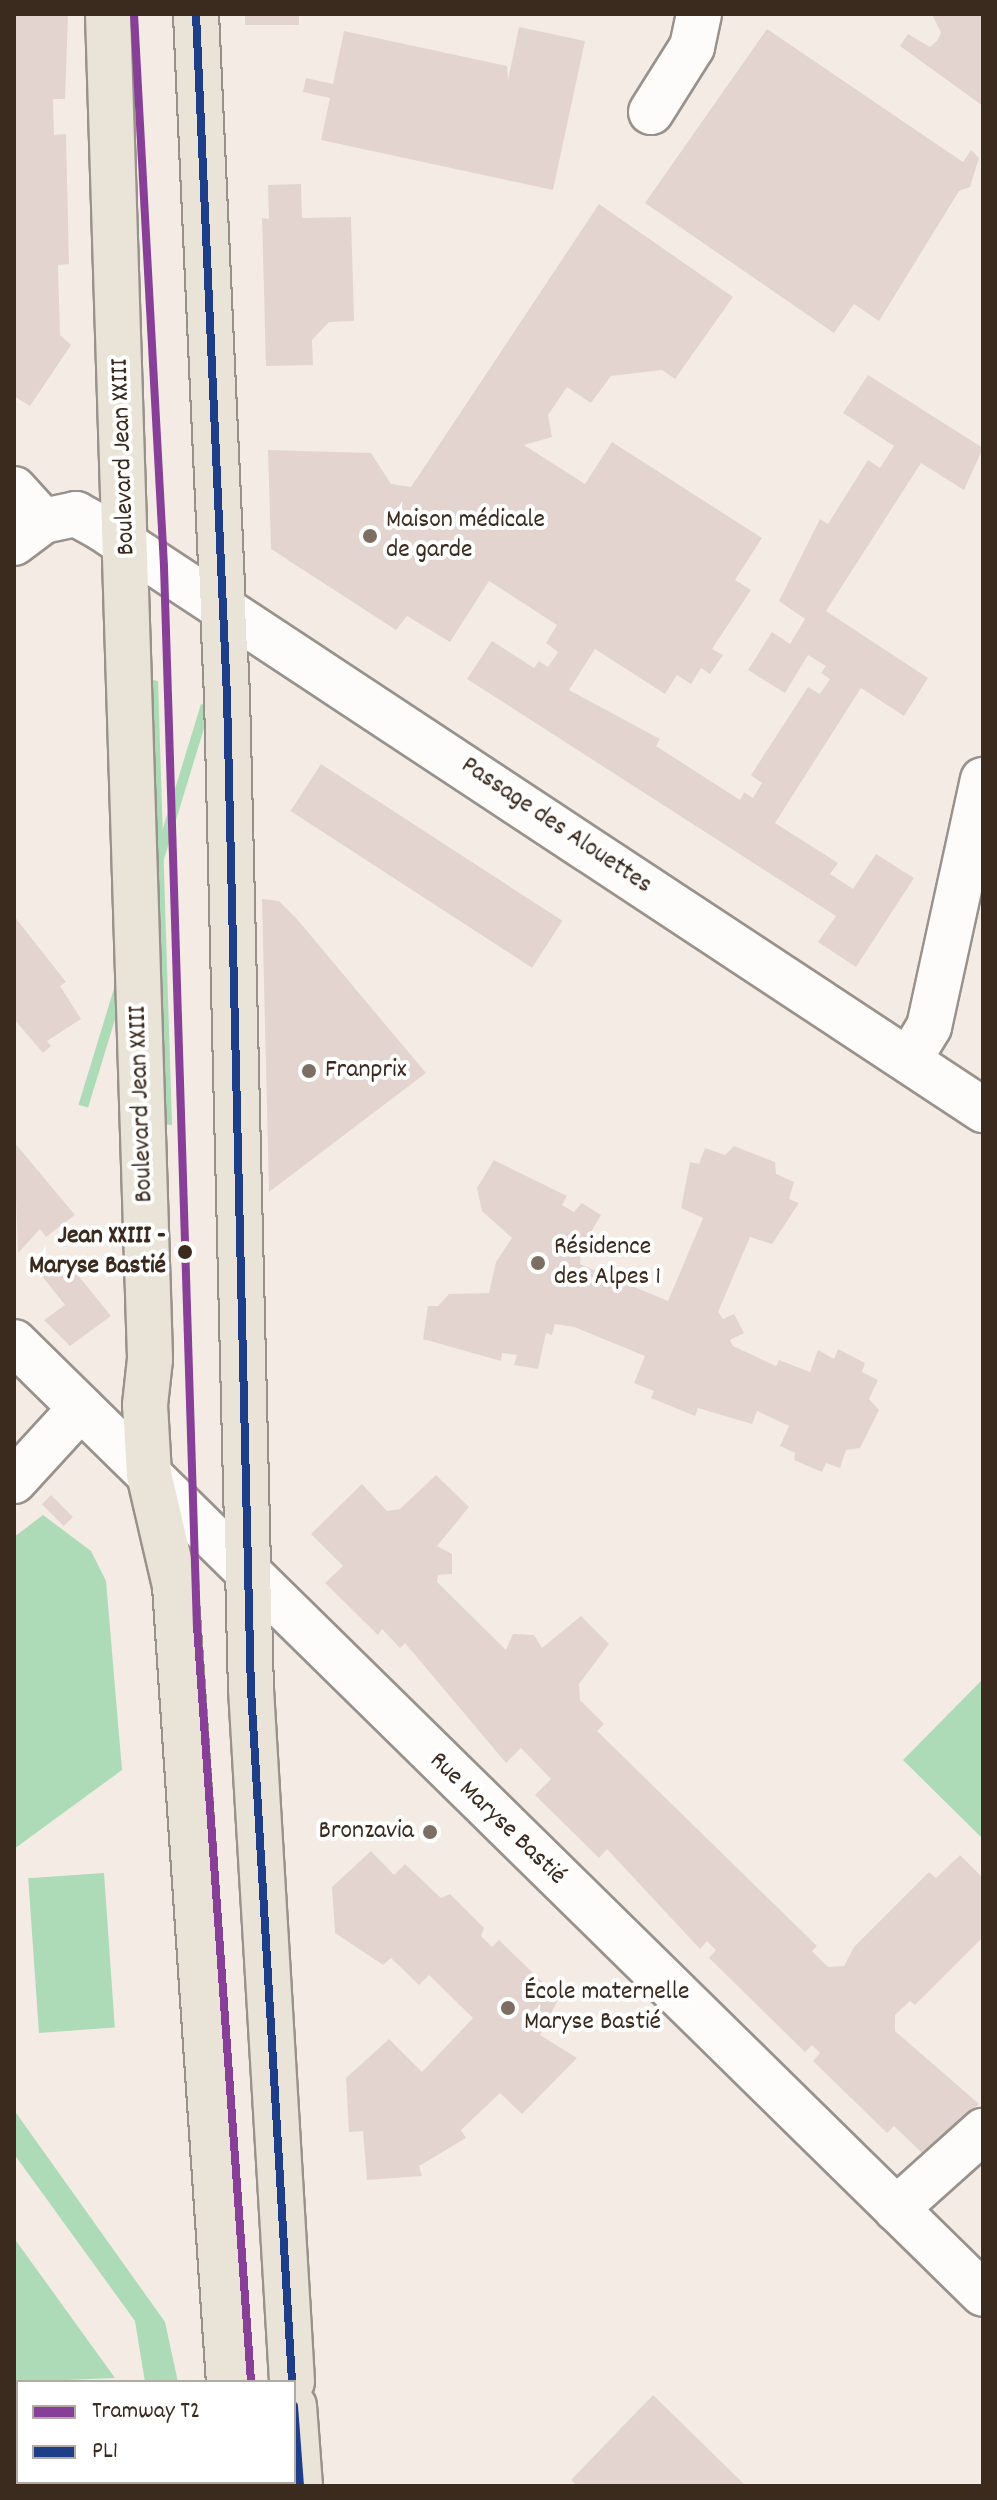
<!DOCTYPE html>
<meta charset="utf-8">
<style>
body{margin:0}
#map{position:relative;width:997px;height:2500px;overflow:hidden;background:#f4ece4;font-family:Dekko,sans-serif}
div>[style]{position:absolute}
.green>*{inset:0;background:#addab7;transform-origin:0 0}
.building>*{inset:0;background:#e4d4cf;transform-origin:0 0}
.roads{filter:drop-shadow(2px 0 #99928c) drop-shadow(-2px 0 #99928c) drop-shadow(0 2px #99928c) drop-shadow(0 -2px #99928c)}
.minor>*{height:44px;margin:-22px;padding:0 22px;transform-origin:22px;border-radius:22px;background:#fdfcfb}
.major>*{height:44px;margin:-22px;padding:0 22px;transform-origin:22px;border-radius:22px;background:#eae3d7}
.bus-1>*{height:8px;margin:-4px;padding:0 4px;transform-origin:4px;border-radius:4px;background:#1e3e89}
.tram-1>*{height:8px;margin:-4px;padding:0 4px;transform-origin:4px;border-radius:4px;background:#873f98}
.dots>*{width:22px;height:22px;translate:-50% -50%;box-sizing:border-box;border:4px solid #fff;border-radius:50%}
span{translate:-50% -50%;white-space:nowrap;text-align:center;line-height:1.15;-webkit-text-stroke:8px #fff;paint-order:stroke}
.street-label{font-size:26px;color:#3b2a1e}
.poi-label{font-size:26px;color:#3b2a1e}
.left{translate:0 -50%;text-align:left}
.right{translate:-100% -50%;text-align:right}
.stop-label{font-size:26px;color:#3b2a1e;font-weight:700}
.frame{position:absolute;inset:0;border:16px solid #3b2a1e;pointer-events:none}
.legend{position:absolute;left:16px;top:2380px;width:280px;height:104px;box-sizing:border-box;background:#fff;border:2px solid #b1aaa5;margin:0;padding:10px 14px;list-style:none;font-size:24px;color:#3b2a1e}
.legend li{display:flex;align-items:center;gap:16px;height:40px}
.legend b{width:40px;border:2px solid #b1aaa5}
</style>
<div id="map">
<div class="green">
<div style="clip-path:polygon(149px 679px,158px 681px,172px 1125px,161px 1124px)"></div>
<div style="left:201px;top:704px;width:10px;height:419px;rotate:17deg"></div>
<div style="clip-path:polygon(43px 1515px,91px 1551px,106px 1581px,122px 1770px,14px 1849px,14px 1537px)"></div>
<div style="clip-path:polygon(983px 1679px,983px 1839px,903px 1760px)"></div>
<div style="left:104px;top:1873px;width:155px;height:76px;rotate:86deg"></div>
<div style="clip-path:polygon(14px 2110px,165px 2322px,178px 2382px,145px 2382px,135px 2321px,14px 2154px)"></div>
<div style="clip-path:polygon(14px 2238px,115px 2378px,18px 2382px,14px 2453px)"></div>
</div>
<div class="building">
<div style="clip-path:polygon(14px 14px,68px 14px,65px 99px,53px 99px,54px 135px,66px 134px,69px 264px,58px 265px,60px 335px,71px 345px,30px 406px,14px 396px)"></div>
<div style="left:245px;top:14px;width:54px;height:11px"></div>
<div style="clip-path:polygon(932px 14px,983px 14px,983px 106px,900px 46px,908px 34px,930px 47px,937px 41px,941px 33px)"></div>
<div style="clip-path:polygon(519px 27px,585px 41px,553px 190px,321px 140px,330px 98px,303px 92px,306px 78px,333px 84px,344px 31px,507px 66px,508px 80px)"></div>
<div style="clip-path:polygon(767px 29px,963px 162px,971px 150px,979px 158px,970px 187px,959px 191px,879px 321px,854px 304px,834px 333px,645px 203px)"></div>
<div style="clip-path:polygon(301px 184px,302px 218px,351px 217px,354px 321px,329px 322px,312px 340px,313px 365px,266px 366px,262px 218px,269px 219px,268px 185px)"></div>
<div style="clip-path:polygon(599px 204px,733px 297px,675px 379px,662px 370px,611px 376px,591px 403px,567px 387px,548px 415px,552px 437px,524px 445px,585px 484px,612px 442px,762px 538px,735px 580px,751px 590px,712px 649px,723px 655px,710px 674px,701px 668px,691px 684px,677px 675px,665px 694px,595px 649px,569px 690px,660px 739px,656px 746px,740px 800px,744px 792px,753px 798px,762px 783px,751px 775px,808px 687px,820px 694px,830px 679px,821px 673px,826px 666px,808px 655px,785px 693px,748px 670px,772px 632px,790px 644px,805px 619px,779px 601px,820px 519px,828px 524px,868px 460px,880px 468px,894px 446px,843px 413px,868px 375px,983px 448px,964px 490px,921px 463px,826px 611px,928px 678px,904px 716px,861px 688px,775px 823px,838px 863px,830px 874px,853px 889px,876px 854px,914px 878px,856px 967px,818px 942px,836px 916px,467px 679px,492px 641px,534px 668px,539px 661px,548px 667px,558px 652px,546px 643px,557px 625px,489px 581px,450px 642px,407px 616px,396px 630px,271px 549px,268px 450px,371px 453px,391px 484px,411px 487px)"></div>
<div style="left:321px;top:764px;width:288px;height:56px;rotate:33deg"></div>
<div style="clip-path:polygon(262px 899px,279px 901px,296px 918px,426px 1073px,269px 1192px)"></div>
<div style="clip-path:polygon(14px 916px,66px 982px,60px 986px,81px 1019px,47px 1041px,51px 1046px,43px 1053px,14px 1019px)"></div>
<div style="clip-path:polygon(14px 1142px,75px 1215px,46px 1237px,40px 1229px,18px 1253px)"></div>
<div style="clip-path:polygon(734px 1146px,775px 1162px,776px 1174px,794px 1182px,789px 1199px,799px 1203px,772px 1244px,750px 1237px,718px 1312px,723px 1319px,734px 1314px,744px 1333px,730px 1340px,733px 1346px,776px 1366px,779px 1360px,810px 1372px,818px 1350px,834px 1359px,838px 1349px,865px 1363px,862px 1372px,878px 1380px,869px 1399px,879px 1410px,860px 1448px,846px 1450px,840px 1468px,826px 1463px,822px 1472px,794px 1460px,795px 1453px,780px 1446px,789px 1426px,757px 1411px,752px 1424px,698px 1408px,695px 1416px,651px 1398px,654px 1391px,634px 1383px,645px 1356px,574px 1327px,555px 1324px,552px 1335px,546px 1333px,538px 1369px,514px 1365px,517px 1355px,502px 1353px,501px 1361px,423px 1339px,428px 1306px,438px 1306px,449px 1294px,489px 1293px,496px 1262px,512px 1238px,482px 1211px,477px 1188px,494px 1160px,567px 1196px,562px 1205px,574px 1212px,582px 1203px,601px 1215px,581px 1249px,580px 1264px,668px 1301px,703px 1218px,681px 1208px,690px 1162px,699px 1164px,705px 1148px,725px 1155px)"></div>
<div style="clip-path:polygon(64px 1258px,111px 1316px,70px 1346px,44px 1320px,65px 1305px,42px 1276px)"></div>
<div style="clip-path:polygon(160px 1276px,172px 1276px,174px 1348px,164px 1349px)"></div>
<div style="clip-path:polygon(436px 1475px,469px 1507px,437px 1546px,452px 1554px,452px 1574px,438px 1575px,437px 1582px,506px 1650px,513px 1634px,534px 1635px,542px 1648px,581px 1616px,609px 1644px,579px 1684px,580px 1700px,604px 1724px,597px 1731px,817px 1946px,812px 1951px,828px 1967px,844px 1966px,854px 1947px,929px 1872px,936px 1878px,960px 1855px,983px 1878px,983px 1937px,915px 2005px,910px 2001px,895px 2015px,895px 2031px,979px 2104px,923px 2154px,894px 2126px,887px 2133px,813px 2061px,820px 2053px,812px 2045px,805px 2052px,709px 1958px,716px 1950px,707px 1941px,700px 1949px,607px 1849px,599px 1858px,535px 1795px,551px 1779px,521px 1748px,506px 1763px,405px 1643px,400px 1648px,382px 1629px,378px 1635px,325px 1583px,343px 1566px,311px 1534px,362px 1484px,387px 1511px,400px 1509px)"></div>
<div style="left:51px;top:1495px;width:31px;height:13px;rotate:45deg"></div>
<div style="clip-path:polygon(371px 1851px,394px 1875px,405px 1864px,441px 1898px,450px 1894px,484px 1928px,481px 1936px,492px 1947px,499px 1940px,559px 1998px,540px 2035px,577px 2058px,522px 2114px,500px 2093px,461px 2130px,466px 2138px,419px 2166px,422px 2176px,367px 2180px,363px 2131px,349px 2132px,346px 2078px,389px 2039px,422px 2072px,473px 2018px,429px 1975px,419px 1985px,391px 1958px,383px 1965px,335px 1933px,332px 1887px)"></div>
<div style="clip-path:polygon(653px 2395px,746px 2486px,577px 2486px,571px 2480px)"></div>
</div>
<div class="roads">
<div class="minor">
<div style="left:651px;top:112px;width:77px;rotate:-57.8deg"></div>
<div style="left:692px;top:47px;width:34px;rotate:-78deg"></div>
<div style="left:14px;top:489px;width:43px;rotate:47.8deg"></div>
<div style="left:14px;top:543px;width:36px;rotate:-37deg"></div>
<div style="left:43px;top:521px;width:34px;rotate:-12deg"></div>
<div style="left:76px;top:514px;width:29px;rotate:29deg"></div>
<div style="left:101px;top:528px;width:1057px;rotate:33.42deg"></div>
<div style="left:909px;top:1060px;width:39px;rotate:-59deg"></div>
<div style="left:929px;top:1027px;width:253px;rotate:-77.7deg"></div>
<div style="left:14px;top:1342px;width:1358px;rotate:44.49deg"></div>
<div style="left:14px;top:1481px;width:99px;rotate:-47.5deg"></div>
<div style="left:896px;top:2209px;width:117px;rotate:-41.9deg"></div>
</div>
<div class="major">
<div style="left:108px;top:14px;width:1346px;rotate:88.21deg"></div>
<div style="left:150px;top:1359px;width:46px;rotate:96.2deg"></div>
<div style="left:145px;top:1405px;width:69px;rotate:86.7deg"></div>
<div style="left:149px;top:1474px;width:115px;rotate:76.9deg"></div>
<div style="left:175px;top:1586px;width:798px;rotate:86.12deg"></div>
<div style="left:196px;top:14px;width:683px;rotate:87.4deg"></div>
<div style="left:227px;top:696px;width:993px;rotate:88.62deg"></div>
<div style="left:251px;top:1689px;width:694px;rotate:86.61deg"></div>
<div style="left:294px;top:2406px;width:80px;rotate:85.7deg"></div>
<div style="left:236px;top:2482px;width:4px;rotate:76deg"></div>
</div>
</div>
<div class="bus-1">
<div style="left:196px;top:14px;width:683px;rotate:87.4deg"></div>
<div style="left:227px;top:696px;width:993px;rotate:88.62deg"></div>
<div style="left:251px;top:1689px;width:694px;rotate:86.61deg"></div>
<div style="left:294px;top:2406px;width:80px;rotate:85.7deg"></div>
</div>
<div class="tram-1">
<div style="left:134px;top:14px;width:554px;rotate:86.89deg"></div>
<div style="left:164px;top:567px;width:1060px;rotate:88.22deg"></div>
<div style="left:197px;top:1626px;width:758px;rotate:85.91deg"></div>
</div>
<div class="dots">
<div style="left:370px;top:536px;background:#7c6e63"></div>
<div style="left:309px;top:1071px;background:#7c6e63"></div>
<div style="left:185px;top:1252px;background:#3b2a1e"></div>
<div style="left:538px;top:1263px;background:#7c6e63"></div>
<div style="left:430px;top:1832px;background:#7c6e63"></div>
<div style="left:508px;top:2008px;background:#7c6e63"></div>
</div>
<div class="street-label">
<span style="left:124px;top:457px;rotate:-92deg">Boulevard Jean XXIII</span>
<span style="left:556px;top:826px;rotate:34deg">Passage des Alouettes</span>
<span style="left:142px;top:1104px;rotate:-92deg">Boulevard Jean XXIII</span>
<span style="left:497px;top:1819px;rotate:44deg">Rue Maryse Bastié</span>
</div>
<div class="poi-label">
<span class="left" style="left:386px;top:536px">Maison médicale<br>de garde</span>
<span class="left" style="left:325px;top:1071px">Franprix</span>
<span class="left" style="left:554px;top:1263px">Résidence<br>des Alpes 1</span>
<span class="right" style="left:414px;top:1832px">Bronzavia</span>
<span class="left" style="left:524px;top:2008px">École maternelle<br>Maryse Bastié</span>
</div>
<div class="stop-label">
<span class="right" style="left:166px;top:1252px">Jean XXIII -<br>Maryse Bastié</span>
</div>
<div class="frame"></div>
<ul class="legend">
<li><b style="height:10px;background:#873f98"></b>Tramway T2</li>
<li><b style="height:10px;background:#1e3e89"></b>PL1</li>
</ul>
</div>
